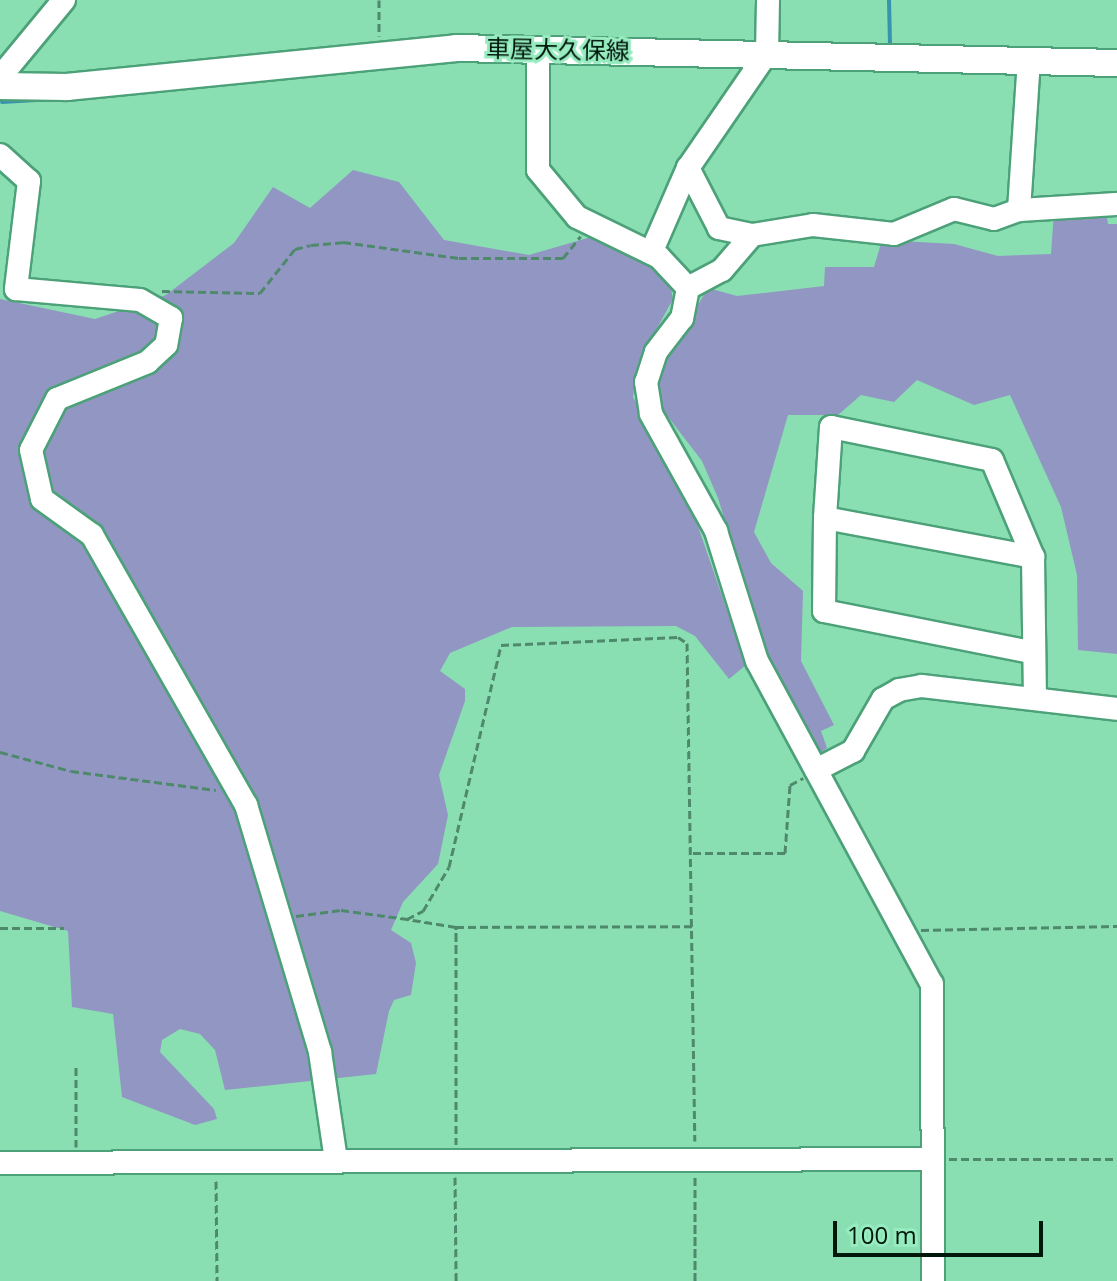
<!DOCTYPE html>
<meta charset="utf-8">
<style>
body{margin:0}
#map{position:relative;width:1117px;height:1281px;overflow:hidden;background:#89deb2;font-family:"Open Sans","Noto Sans JP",sans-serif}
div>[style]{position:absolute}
.green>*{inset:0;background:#9296c3}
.stream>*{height:4px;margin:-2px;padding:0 2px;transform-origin:2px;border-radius:2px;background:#3893ad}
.path>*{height:3px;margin-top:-1.5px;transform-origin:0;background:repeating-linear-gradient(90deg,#4e896b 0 8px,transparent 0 12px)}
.roads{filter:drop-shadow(2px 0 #4ca179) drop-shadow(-2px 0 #4ca179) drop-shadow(0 2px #4ca179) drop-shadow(0 -2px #4ca179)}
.minor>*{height:22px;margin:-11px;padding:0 11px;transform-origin:11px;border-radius:11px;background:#fff}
.major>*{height:26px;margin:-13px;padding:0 13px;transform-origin:13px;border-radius:13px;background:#fff}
span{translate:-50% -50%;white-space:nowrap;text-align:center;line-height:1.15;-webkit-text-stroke:6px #96ebbf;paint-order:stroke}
.street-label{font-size:24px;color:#00180c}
.scale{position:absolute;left:833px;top:1221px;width:210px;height:36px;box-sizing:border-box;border:4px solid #00180c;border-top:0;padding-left:10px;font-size:24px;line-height:28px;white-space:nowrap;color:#00180c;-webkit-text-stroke:6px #96ebbf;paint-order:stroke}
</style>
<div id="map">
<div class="green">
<div style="clip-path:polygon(353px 170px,399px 182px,444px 240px,529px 255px,591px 237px,654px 261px,669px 278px,673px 299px,638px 363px,633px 397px,693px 512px,746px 665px,729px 679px,695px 636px,676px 626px,512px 627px,450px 653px,440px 671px,465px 689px,465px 701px,439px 775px,448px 815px,438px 864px,403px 902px,391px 930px,411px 943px,416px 963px,411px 995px,394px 1000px,389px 1011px,376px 1074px,225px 1090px,215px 1050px,200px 1034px,180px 1029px,162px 1040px,160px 1052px,214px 1109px,217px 1119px,195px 1125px,122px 1097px,113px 1014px,72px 1007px,68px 931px,0 911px,0 299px,95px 319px,166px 295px,234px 243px,273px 187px,310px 208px)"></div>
<div style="clip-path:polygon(1054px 212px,1106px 212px,1108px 224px,1117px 224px,1117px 654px,1078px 650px,1077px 575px,1061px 507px,1010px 395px,974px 405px,917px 380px,894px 402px,861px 395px,838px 415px,788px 415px,754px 532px,771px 563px,803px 591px,801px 661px,834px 725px,821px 731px,827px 748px,820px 753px,770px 668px,718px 498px,702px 461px,662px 409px,656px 375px,708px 288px,737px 296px,824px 286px,825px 267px,874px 267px,882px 240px,954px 244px,998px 256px,1051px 254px)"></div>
</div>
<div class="stream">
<div style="left:889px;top:0;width:44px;rotate:88.7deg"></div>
<div style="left:2px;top:102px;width:51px;rotate:-3.4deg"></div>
</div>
<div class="path">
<div style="left:379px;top:0;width:36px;rotate:90deg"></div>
<div style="left:162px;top:291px;width:98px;rotate:1.2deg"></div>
<div style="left:260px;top:293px;width:56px;rotate:-51.5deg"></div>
<div style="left:295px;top:249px;width:16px;rotate:-14deg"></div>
<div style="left:311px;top:245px;width:32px;rotate:-5deg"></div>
<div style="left:343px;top:242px;width:117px;rotate:7.9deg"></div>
<div style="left:459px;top:258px;width:104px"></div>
<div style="left:563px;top:258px;width:28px;rotate:-51deg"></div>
<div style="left:0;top:752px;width:73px;rotate:15deg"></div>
<div style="left:71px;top:771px;width:146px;rotate:7.5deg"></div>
<div style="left:693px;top:853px;width:92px"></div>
<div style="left:785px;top:853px;width:68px;rotate:-85.8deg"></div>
<div style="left:790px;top:785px;width:15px;rotate:-28deg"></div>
<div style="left:296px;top:916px;width:45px;rotate:-7.6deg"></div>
<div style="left:341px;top:910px;width:67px;rotate:7.8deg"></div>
<div style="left:456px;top:927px;width:50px;rotate:-170.7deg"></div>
<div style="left:407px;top:919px;width:18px;rotate:-27deg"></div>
<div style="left:423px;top:911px;width:51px;rotate:-59.4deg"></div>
<div style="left:449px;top:867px;width:228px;rotate:-76.8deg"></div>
<div style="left:501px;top:645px;width:177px;rotate:-2.6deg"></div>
<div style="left:678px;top:637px;width:11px;rotate:34deg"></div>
<div style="left:687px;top:643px;width:498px;rotate:89.1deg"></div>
<div style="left:0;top:928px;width:64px"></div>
<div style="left:921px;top:930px;width:196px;rotate:-1.2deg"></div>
<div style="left:456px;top:1145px;width:218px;rotate:-90deg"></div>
<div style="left:456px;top:927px;width:237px;rotate:-0.2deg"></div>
<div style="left:76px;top:1147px;width:83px;rotate:-90deg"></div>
<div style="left:949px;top:1159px;width:168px"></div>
<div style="left:455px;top:1177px;width:104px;rotate:89.4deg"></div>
<div style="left:695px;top:1177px;width:104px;rotate:90deg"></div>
<div style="left:216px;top:1181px;width:100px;rotate:89.4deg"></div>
</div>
<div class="roads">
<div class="minor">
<div style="left:538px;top:48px;width:122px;rotate:90deg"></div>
<div style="left:538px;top:170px;width:61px;rotate:50.3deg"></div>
<div style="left:577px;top:217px;width:91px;rotate:26deg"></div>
<div style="left:659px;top:257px;width:42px;rotate:46.9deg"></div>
<div style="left:688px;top:288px;width:31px;rotate:101deg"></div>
<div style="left:682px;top:318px;width:43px;rotate:127.4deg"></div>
<div style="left:656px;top:352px;width:32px;rotate:108deg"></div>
<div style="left:646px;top:382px;width:32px;rotate:81deg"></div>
<div style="left:651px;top:414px;width:134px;rotate:60.9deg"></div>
<div style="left:716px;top:531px;width:136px;rotate:72.5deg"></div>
<div style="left:757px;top:661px;width:367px;rotate:61.6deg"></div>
<div style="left:932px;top:984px;width:297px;rotate:89.8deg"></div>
<div style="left:3px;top:86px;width:16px;rotate:-79deg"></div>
<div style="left:6px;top:70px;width:91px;rotate:-50.4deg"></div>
<div style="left:0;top:155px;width:39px;rotate:42deg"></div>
<div style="left:29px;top:181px;width:109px;rotate:96.9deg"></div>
<div style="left:16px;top:289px;width:124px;rotate:5.1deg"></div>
<div style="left:140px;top:300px;width:36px;rotate:30deg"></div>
<div style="left:171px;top:318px;width:27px;rotate:100deg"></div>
<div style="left:166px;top:345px;width:25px;rotate:137deg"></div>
<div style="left:148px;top:362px;width:98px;rotate:157.9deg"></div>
<div style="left:57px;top:399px;width:57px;rotate:117deg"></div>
<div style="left:31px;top:450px;width:50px;rotate:77.3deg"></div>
<div style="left:42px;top:499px;width:62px;rotate:35.8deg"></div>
<div style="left:92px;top:535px;width:311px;rotate:60.3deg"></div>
<div style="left:246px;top:805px;width:258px;rotate:73.3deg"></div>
<div style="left:320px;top:1052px;width:109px;rotate:81.6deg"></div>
<div style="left:1019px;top:210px;width:98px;rotate:-3.5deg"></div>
<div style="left:752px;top:235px;width:62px;rotate:-9.3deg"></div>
<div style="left:813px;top:225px;width:81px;rotate:6.3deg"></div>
<div style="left:894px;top:234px;width:65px;rotate:-22.6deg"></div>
<div style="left:954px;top:209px;width:41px;rotate:14deg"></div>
<div style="left:994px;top:219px;width:27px;rotate:-20deg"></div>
<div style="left:1019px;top:210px;width:149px;rotate:-86.2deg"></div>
<div style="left:651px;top:253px;width:93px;rotate:-66.5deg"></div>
<div style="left:688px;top:288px;width:38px;rotate:-28deg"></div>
<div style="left:722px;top:270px;width:46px;rotate:-49.4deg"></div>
<div style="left:752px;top:235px;width:34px;rotate:-168deg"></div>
<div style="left:719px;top:228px;width:68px;rotate:-117.3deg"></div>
<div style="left:688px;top:168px;width:140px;rotate:-55.5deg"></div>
<div style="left:767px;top:53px;width:53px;rotate:-88.9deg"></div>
<div style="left:825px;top:518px;width:212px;rotate:10.6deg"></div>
<div style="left:1033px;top:557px;width:105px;rotate:-112.9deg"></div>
<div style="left:992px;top:460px;width:164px;rotate:-168.4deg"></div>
<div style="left:831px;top:427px;width:91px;rotate:93.8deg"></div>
<div style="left:825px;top:518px;width:93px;rotate:90.6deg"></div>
<div style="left:824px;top:611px;width:212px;rotate:11.2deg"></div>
<div style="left:1033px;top:557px;width:140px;rotate:89.2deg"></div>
<div style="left:816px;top:770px;width:42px;rotate:-27.2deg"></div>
<div style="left:853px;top:751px;width:60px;rotate:-60deg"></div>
<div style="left:883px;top:699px;width:18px;rotate:-29deg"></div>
<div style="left:899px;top:690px;width:23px;rotate:-10deg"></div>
<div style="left:922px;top:686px;width:196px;rotate:6.7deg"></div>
<div style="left:0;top:1163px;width:933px;rotate:-0.25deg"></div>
</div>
<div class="major">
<div style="left:0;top:86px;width:67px;rotate:0.9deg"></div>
<div style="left:67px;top:87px;width:391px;rotate:-5.7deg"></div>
<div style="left:456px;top:48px;width:661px;rotate:1.3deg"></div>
</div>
</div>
<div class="street-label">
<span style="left:558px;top:49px;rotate:1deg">車屋大久保線</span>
</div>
<div class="scale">100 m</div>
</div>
